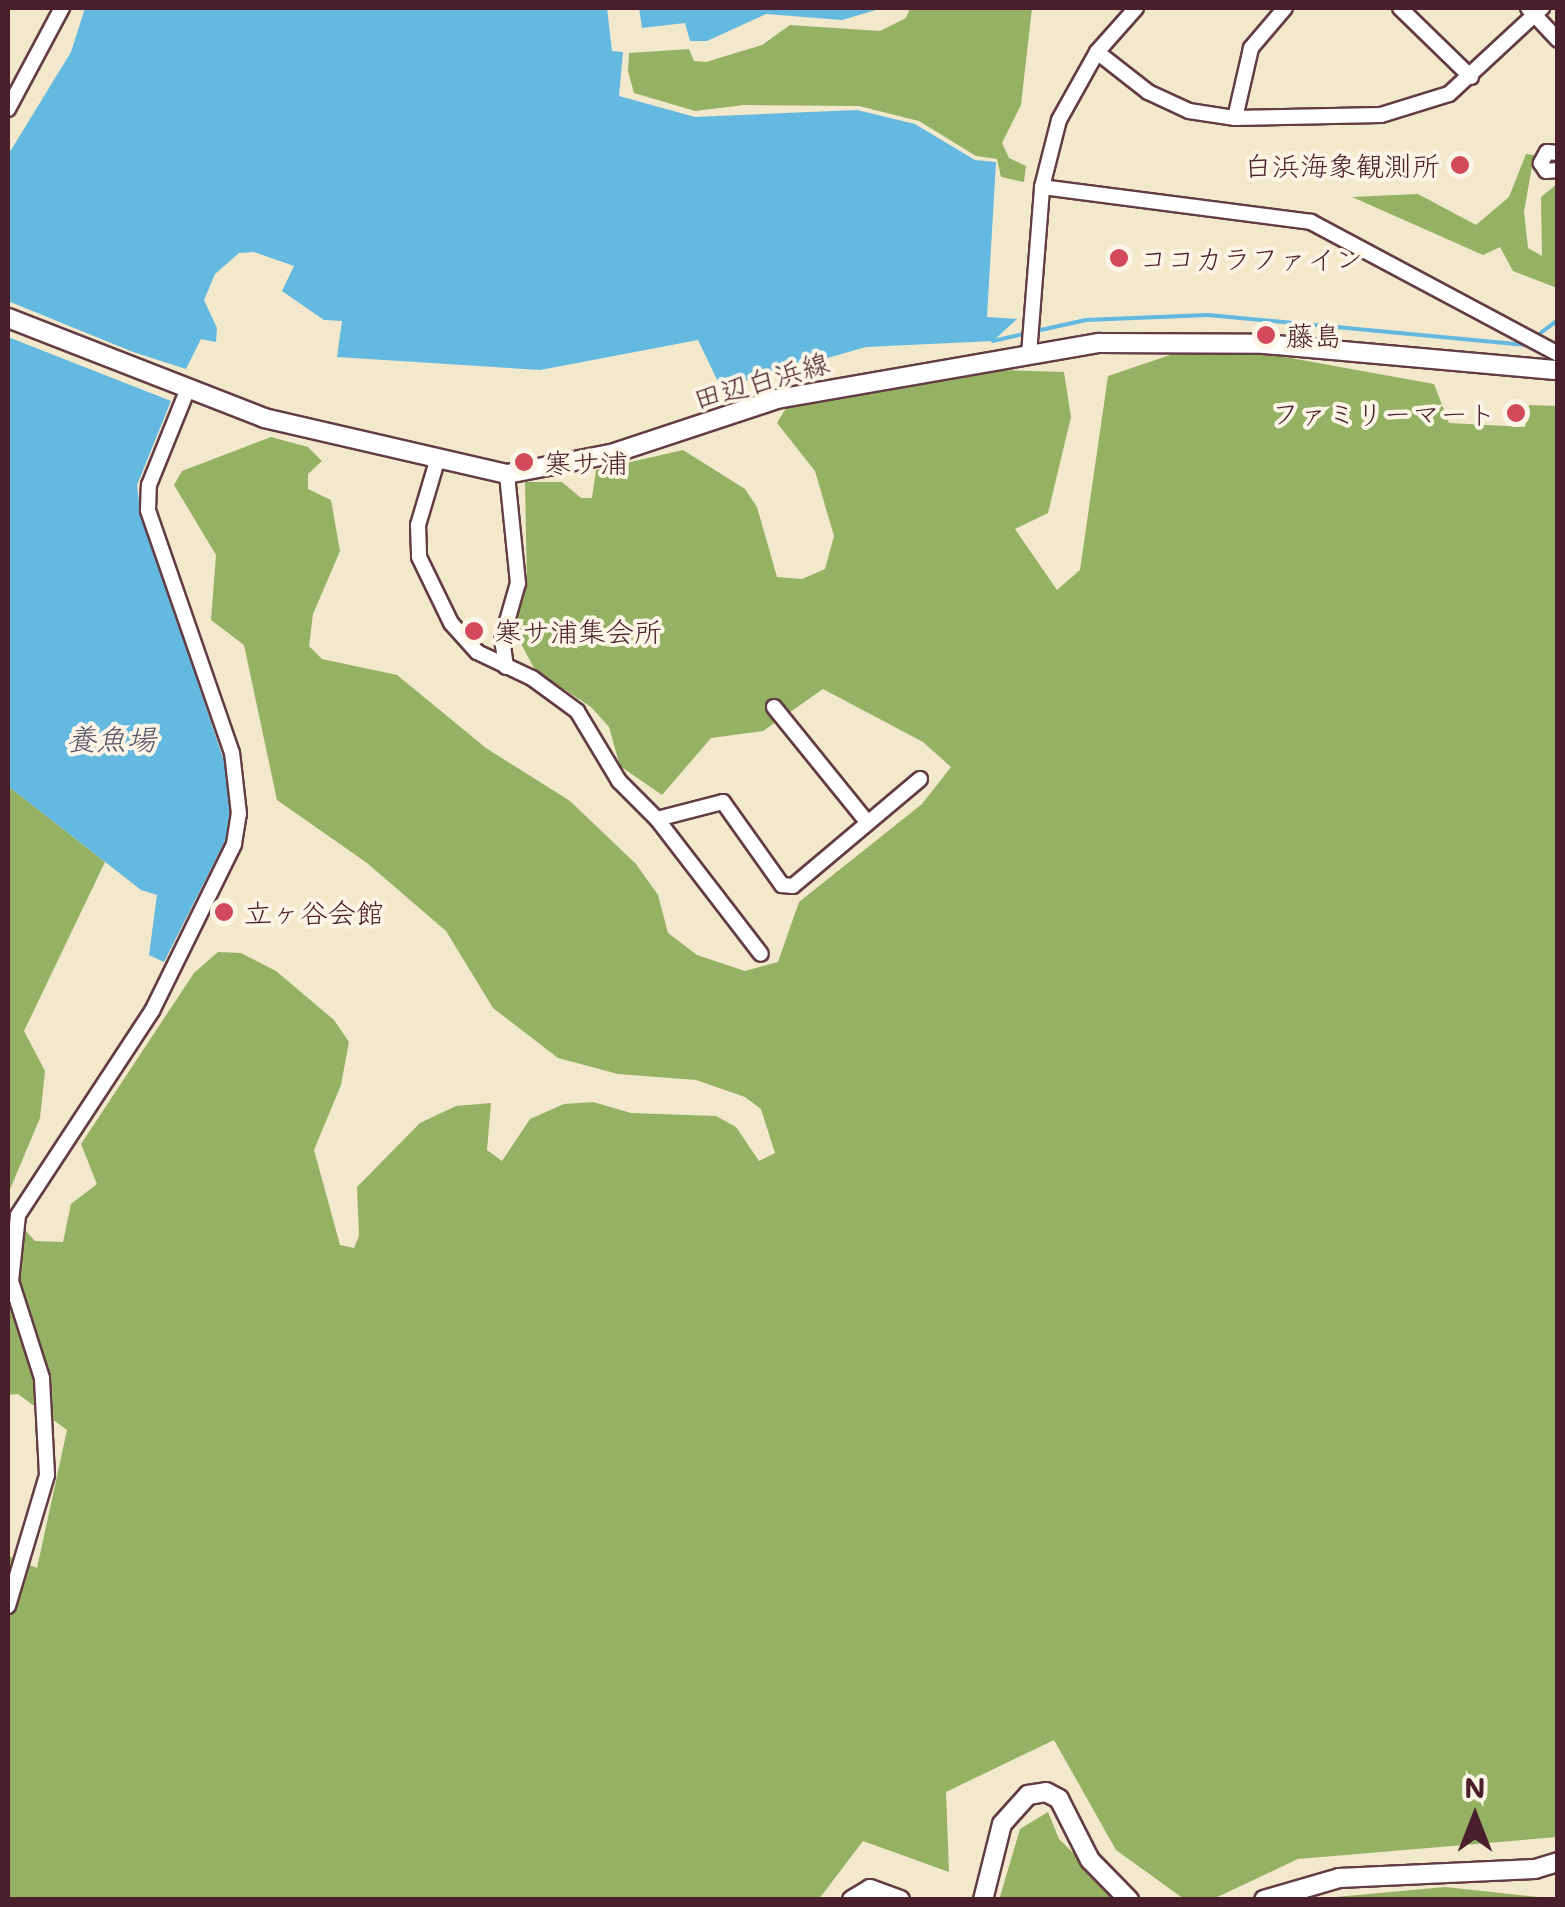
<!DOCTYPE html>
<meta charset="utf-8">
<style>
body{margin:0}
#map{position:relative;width:1565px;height:1907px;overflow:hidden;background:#f2e8cc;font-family:Mali,"Klee One",sans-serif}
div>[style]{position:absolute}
.forest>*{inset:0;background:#95b163}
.water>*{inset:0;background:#63b9e0}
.stream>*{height:4px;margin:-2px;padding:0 2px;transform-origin:2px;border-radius:2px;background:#63b9e0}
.roads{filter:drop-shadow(2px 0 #633d43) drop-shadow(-2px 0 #633d43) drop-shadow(0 2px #633d43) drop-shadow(0 -2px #633d43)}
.minor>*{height:14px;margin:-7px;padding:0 7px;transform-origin:7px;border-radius:7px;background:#fff}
.major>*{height:18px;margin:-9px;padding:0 9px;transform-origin:9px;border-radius:9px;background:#fff}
.dots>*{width:28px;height:28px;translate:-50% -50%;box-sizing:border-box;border:5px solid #fcf5e5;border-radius:50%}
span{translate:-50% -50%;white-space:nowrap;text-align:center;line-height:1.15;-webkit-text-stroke:8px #fcf5e5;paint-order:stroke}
.poi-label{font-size:28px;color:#4a1f2b}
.right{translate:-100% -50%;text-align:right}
.left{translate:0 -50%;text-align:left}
.street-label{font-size:28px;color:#4a1f2b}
.water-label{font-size:30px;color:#53556a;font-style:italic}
.frame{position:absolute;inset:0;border:10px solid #4a1f2b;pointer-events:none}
.north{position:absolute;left:1425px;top:1767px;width:100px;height:100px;-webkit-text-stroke:8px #fcf5e5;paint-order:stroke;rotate:0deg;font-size:28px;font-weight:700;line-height:40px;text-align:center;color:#4a1f2b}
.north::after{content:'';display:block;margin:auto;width:35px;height:45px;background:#4a1f2b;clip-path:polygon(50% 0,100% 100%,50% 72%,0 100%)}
</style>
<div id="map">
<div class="forest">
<div style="clip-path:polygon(910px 8px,1032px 8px,1021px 105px,1002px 143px,1009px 158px,1026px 166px,1024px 182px,1001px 177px,997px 159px,976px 156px,919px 121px,859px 106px,744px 105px,695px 111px,634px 93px,628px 71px,629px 53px,689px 49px,694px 61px,706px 62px,762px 45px,790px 25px,880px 31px,906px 18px)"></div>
<div style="clip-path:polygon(1526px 154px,1534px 155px,1524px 212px,1528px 248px,1542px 256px,1541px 197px,1557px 184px,1557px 288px,1513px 271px,1500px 247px,1483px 255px,1352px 197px,1418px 194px,1476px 225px,1509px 197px)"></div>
<div style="clip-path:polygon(1176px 353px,1274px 355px,1434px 384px,1449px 423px,1525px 427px,1529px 405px,1557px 406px,1557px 1837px,1298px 1859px,1213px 1899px,1184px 1899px,1116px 1850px,1054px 1740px,946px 1792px,949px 1872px,863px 1841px,819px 1899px,8px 1899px,8px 1556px,37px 1568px,67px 1430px,18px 1394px,8px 1395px,8px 1212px,35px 1241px,63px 1242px,71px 1204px,97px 1184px,81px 1144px,194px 973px,218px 952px,241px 953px,276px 971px,334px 1020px,349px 1042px,341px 1085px,314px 1150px,340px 1245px,354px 1248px,359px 1236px,357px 1187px,420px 1123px,456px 1106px,491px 1103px,487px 1150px,502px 1161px,530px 1119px,564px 1104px,593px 1102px,631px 1113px,716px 1116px,736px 1127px,759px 1161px,775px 1153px,761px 1109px,745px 1097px,696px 1080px,618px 1074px,558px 1058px,493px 1008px,446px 931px,367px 863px,277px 800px,244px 645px,211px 620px,216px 555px,174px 485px,182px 471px,271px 437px,308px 447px,322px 461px,308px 474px,308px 489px,331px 500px,340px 551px,313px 614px,309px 646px,322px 659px,397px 675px,486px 748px,570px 801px,636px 864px,658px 895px,668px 933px,697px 955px,745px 971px,778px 962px,799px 902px,922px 804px,951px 767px,923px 742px,823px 689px,763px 731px,711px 738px,662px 795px,620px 766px,609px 727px,591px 707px,535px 670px,511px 625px,527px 585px,525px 482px,562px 482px,581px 498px,592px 498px,596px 470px,683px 450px,745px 489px,757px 507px,777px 577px,802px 579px,825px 569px,834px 536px,815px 471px,777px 423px,786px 408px,975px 369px,1064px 372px,1071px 417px,1048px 513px,1015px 529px,1057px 590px,1080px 570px,1108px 376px)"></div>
<div style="clip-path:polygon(8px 786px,105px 862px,24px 1031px,45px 1071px,40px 1118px,8px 1194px)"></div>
<div style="clip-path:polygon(1048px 1812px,1059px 1839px,1120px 1899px,999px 1900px,1020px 1829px)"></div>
<div style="clip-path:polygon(1445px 1887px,1557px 1899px,1314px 1899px)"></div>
</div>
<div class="water">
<div style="clip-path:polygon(85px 8px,607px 8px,612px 51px,623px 52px,619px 96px,695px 117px,857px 110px,915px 124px,975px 160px,996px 162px,987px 317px,1017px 319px,993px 341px,866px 347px,721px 388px,698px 340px,540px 370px,337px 357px,342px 321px,324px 320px,282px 291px,294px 266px,254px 252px,239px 253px,215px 274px,204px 300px,217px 328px,216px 342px,201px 339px,186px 369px,133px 352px,8px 301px,8px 155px,71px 52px)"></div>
<div style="clip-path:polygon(639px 8px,883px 8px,842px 20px,766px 14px,707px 41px,690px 41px,685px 23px,642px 28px)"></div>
<div style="clip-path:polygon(8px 337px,171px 401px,137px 485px,140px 510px,233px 788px,226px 839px,164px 962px,149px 955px,157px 895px,141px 890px,8px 786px)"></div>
</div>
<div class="stream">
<div style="left:1036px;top:331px;width:51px;rotate:-12.4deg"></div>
<div style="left:1086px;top:320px;width:122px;rotate:-2.3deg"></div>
<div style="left:1208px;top:315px;width:320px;rotate:5.4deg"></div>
<div style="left:1534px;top:338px;width:30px;rotate:-37deg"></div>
<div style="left:993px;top:341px;width:35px;rotate:-13deg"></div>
</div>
<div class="roads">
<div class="minor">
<div style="left:1400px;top:8px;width:99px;rotate:44.2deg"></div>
<div style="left:1528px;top:8px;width:44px;rotate:46.8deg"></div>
<div style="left:1097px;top:52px;width:65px;rotate:38.1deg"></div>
<div style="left:1148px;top:92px;width:45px;rotate:24.9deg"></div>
<div style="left:1189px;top:111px;width:47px;rotate:8.7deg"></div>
<div style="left:1235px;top:118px;width:146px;rotate:-1.2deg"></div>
<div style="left:1381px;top:115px;width:71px;rotate:-17.2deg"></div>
<div style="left:1449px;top:94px;width:127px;rotate:-42.8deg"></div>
<div style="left:8px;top:109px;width:115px;rotate:-61.9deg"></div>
<div style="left:1235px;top:118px;width:72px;rotate:-77.1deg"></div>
<div style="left:1251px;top:48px;width:52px;rotate:-49.6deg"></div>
<div style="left:1558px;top:153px;width:11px;rotate:-175deg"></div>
<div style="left:1547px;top:152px;width:13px;rotate:119deg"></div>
<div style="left:1541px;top:163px;width:9px;rotate:58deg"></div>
<div style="left:1546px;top:171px;width:12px;rotate:-5deg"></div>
<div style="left:1042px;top:187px;width:271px;rotate:7.4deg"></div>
<div style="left:1311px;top:222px;width:280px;rotate:28.1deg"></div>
<div style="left:1029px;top:354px;width:168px;rotate:-85.5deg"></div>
<div style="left:1042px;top:187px;width:69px;rotate:-75.8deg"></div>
<div style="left:1059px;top:120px;width:78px;rotate:-60.8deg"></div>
<div style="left:1097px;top:52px;width:59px;rotate:-48.4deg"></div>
<div style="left:437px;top:461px;width:67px;rotate:106.5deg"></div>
<div style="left:418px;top:525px;width:32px;rotate:88deg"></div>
<div style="left:419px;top:557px;width:73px;rotate:64.1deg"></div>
<div style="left:451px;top:623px;width:39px;rotate:48deg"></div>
<div style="left:477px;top:652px;width:61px;rotate:25.3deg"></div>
<div style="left:532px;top:678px;width:56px;rotate:36.3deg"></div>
<div style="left:577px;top:711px;width:82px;rotate:59deg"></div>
<div style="left:619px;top:781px;width:54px;rotate:45deg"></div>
<div style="left:657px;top:819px;width:170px;rotate:52.4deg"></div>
<div style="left:506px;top:667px;width:28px;rotate:-98deg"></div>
<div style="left:502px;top:639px;width:58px;rotate:-74.1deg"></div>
<div style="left:518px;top:583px;width:110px;rotate:-95.8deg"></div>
<div style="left:774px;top:707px;width:149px;rotate:51deg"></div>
<div style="left:657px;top:819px;width:68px;rotate:-14.4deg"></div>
<div style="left:723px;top:802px;width:102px;rotate:54.6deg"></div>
<div style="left:782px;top:885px;width:11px;rotate:5deg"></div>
<div style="left:793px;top:886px;width:166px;rotate:-40.1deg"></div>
<div style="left:8px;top:1606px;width:137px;rotate:-73.4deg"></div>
<div style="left:47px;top:1475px;width:97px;rotate:-93deg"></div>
<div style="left:42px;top:1378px;width:102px;rotate:-107.7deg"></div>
<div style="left:11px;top:1281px;width:66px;rotate:-83.9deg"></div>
<div style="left:18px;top:1215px;width:244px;rotate:-56.7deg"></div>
<div style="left:152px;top:1011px;width:186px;rotate:-63.8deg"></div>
<div style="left:234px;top:844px;width:30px;rotate:-81deg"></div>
<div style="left:239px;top:814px;width:61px;rotate:-96.5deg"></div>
<div style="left:232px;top:753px;width:257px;rotate:-109.1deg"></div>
<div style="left:148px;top:510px;width:25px;rotate:-88deg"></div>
<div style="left:149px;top:485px;width:101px;rotate:-68deg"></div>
</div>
<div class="major">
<div style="left:8px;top:318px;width:275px;rotate:21.3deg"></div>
<div style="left:264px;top:418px;width:249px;rotate:13deg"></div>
<div style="left:507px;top:474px;width:106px;rotate:-10.9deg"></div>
<div style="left:611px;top:454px;width:175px;rotate:-18.3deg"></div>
<div style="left:777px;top:399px;width:327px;rotate:-9.9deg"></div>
<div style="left:1099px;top:343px;width:165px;rotate:0.3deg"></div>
<div style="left:1264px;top:344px;width:295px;rotate:5.1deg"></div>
<div style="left:852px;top:1900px;width:21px;rotate:-31deg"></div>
<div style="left:870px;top:1889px;width:32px;rotate:20deg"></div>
<div style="left:983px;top:1900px;width:78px;rotate:-76deg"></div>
<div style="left:1002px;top:1824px;width:39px;rotate:-48deg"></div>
<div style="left:1028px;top:1795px;width:18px;rotate:-9deg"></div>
<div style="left:1046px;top:1792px;width:15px;rotate:28deg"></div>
<div style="left:1059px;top:1799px;width:68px;rotate:63.1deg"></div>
<div style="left:1090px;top:1860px;width:56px;rotate:45.7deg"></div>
<div style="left:1264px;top:1900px;width:78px;rotate:-16.3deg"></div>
<div style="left:1339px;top:1878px;width:196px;rotate:-2.6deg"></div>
<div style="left:1535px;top:1869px;width:24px;rotate:-17deg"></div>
</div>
</div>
<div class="dots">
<div style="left:1460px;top:165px;background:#d1495b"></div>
<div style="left:1119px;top:258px;background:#d1495b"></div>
<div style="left:1266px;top:335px;background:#d1495b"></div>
<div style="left:1516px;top:413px;background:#d1495b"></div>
<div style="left:524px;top:462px;background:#d1495b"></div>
<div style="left:474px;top:631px;background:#d1495b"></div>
<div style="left:224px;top:912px;background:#d1495b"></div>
</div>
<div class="poi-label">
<span class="right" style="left:1440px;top:165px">白浜海象観測所</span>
<span class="left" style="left:1139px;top:258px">ココカラファイン</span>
<span class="left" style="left:1286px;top:335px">藤島</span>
<span class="right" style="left:1496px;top:413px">ファミリーマート</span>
<span class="left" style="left:544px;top:462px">寒サ浦</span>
<span class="left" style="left:494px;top:631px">寒サ浦集会所</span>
<span class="left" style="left:244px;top:912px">立ヶ谷会館</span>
</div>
<div class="street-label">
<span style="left:761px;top:380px;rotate:-16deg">田辺白浜線</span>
</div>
<div class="water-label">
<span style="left:111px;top:738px">養魚場</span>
</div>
<div class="frame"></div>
<div class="north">N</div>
</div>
